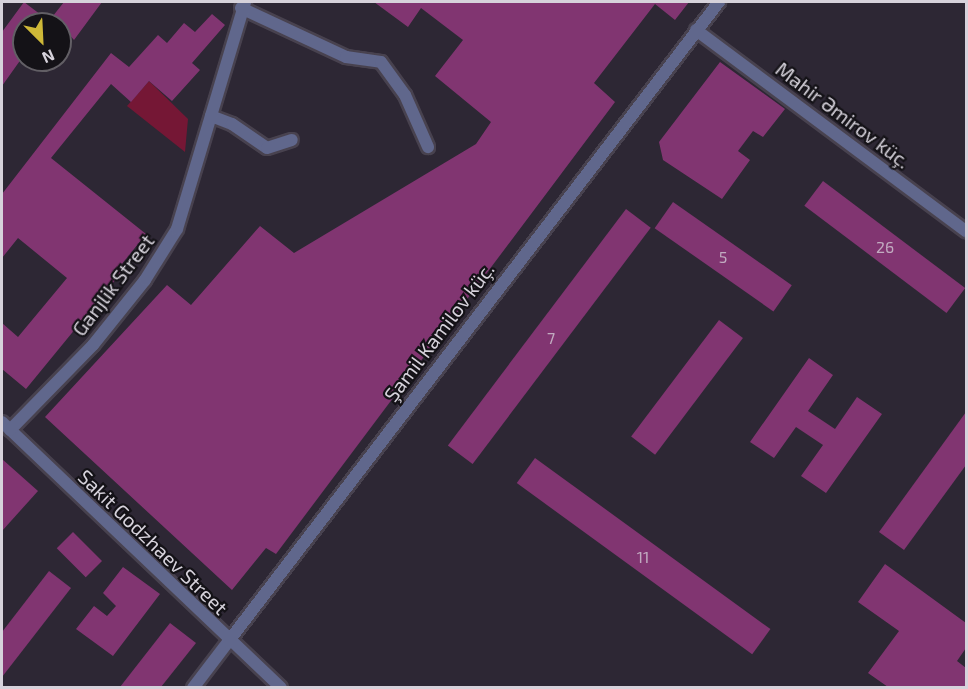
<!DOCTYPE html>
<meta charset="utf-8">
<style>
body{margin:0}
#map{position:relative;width:968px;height:689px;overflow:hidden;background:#2d2734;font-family:"Exo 2",sans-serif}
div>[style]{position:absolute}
.green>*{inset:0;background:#751735}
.building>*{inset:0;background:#813571;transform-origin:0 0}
.roads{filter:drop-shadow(2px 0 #48424f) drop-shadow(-2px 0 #48424f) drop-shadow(0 2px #48424f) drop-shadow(0 -2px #48424f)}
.minor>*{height:12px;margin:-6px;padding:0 6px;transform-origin:6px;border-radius:6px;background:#60678c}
.tertiary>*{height:12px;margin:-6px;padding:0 6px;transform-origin:6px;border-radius:6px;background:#60678c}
span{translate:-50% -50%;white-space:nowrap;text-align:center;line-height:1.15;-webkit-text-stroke:4.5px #141217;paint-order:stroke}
.number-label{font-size:16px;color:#c1abc0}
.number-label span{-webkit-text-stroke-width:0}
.street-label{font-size:20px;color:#d6d2db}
.frame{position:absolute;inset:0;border:3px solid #d6d2db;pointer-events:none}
.north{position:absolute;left:12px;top:12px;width:60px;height:60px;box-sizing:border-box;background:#141217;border:2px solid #625f65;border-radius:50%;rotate:156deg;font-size:16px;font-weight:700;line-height:24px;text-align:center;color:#d6d2db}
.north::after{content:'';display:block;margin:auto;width:21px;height:27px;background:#ceb838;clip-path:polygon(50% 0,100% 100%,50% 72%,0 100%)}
</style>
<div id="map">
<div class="green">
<div style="clip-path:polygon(149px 81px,188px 119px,185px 152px,127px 106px)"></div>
</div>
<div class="building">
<div style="clip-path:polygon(24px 2px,49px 21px,64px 2px,102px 2px,74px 40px,60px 24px,24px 24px,24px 55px,2px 86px,2px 32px)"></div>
<div style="clip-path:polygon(374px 2px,689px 2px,675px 20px,655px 4px,594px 83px,615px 102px,276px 554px,266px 548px,232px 590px,45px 417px,167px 285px,191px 305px,260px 226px,294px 253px,476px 144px,491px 122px,435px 76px,463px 40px,421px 8px,408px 27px)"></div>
<div style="clip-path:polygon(212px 14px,225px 25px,192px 63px,200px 70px,172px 101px,149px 81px,131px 102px,111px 84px,51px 158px,146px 234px,122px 264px,126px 267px,26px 389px,2px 369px,2px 323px,18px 337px,67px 278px,18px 238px,2px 258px,2px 194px,111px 53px,129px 67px,158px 35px,167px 43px,184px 23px,195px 32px)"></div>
<div style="clip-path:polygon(720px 62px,785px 109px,763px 137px,753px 131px,738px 151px,750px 160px,722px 199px,663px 160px,659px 142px)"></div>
<div style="left:823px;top:181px;width:178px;height:31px;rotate:37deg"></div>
<div style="left:673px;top:202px;width:145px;height:32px;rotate:35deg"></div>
<div style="left:626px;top:209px;width:31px;height:296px;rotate:37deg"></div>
<div style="left:719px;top:320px;width:30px;height:146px;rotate:37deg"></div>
<div style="clip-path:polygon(809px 358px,833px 375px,808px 411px,835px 429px,857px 397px,882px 414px,826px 493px,801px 476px,823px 445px,796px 427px,774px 458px,750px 442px)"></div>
<div style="clip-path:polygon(966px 412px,966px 465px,904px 550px,879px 532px)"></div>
<div style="left:535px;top:458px;width:291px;height:31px;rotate:36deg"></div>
<div style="clip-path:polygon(2px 459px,38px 491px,2px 531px)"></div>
<div style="left:73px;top:532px;width:41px;height:23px;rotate:45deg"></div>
<div style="clip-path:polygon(885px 564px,966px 623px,966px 648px,957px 661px,966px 668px,966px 687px,888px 687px,868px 673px,899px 631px,858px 602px)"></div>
<div style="clip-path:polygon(123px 567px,160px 594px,113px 656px,76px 629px,94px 606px,107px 616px,116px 606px,103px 593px)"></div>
<div style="clip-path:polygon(49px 571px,71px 588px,2px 677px,2px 632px)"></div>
<div style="clip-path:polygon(170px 623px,196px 643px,161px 687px,120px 687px)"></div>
</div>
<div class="roads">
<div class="minor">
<div style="left:241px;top:8px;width:116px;rotate:25deg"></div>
<div style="left:346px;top:57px;width:35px;rotate:8deg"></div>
<div style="left:381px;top:62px;width:41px;rotate:54deg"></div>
<div style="left:405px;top:95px;width:57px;rotate:66.1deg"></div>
<div style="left:696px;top:30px;width:337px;rotate:36.7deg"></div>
<div style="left:211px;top:116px;width:22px;rotate:21deg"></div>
<div style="left:232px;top:124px;width:42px;rotate:34.4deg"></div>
<div style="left:267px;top:148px;width:26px;rotate:-18deg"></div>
<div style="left:193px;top:688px;width:58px;rotate:-52.7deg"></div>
</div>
<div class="tertiary">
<div style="left:2px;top:422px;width:385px;rotate:43.6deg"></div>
<div style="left:10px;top:430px;width:119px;rotate:-45.7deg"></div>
<div style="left:93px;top:345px;width:83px;rotate:-51.3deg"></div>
<div style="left:145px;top:280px;width:60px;rotate:-57.9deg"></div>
<div style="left:177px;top:229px;width:237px;rotate:-73.3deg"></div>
<div style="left:228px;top:642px;width:807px;rotate:-52.51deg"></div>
</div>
</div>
<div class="number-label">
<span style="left:885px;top:247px">26</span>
<span style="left:723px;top:257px">5</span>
<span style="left:551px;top:338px">7</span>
<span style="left:643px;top:557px">11</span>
</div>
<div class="street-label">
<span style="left:843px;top:115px;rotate:37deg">Mahir Əmirov küç.</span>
<span style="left:113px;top:285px;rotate:-53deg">Ganjlik Street</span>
<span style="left:439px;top:332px;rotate:-53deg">Şamil Kamilov küç.</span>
<span style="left:153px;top:542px;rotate:44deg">Sakit Godzhaev Street</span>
</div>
<div class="frame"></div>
<div class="north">N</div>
</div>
